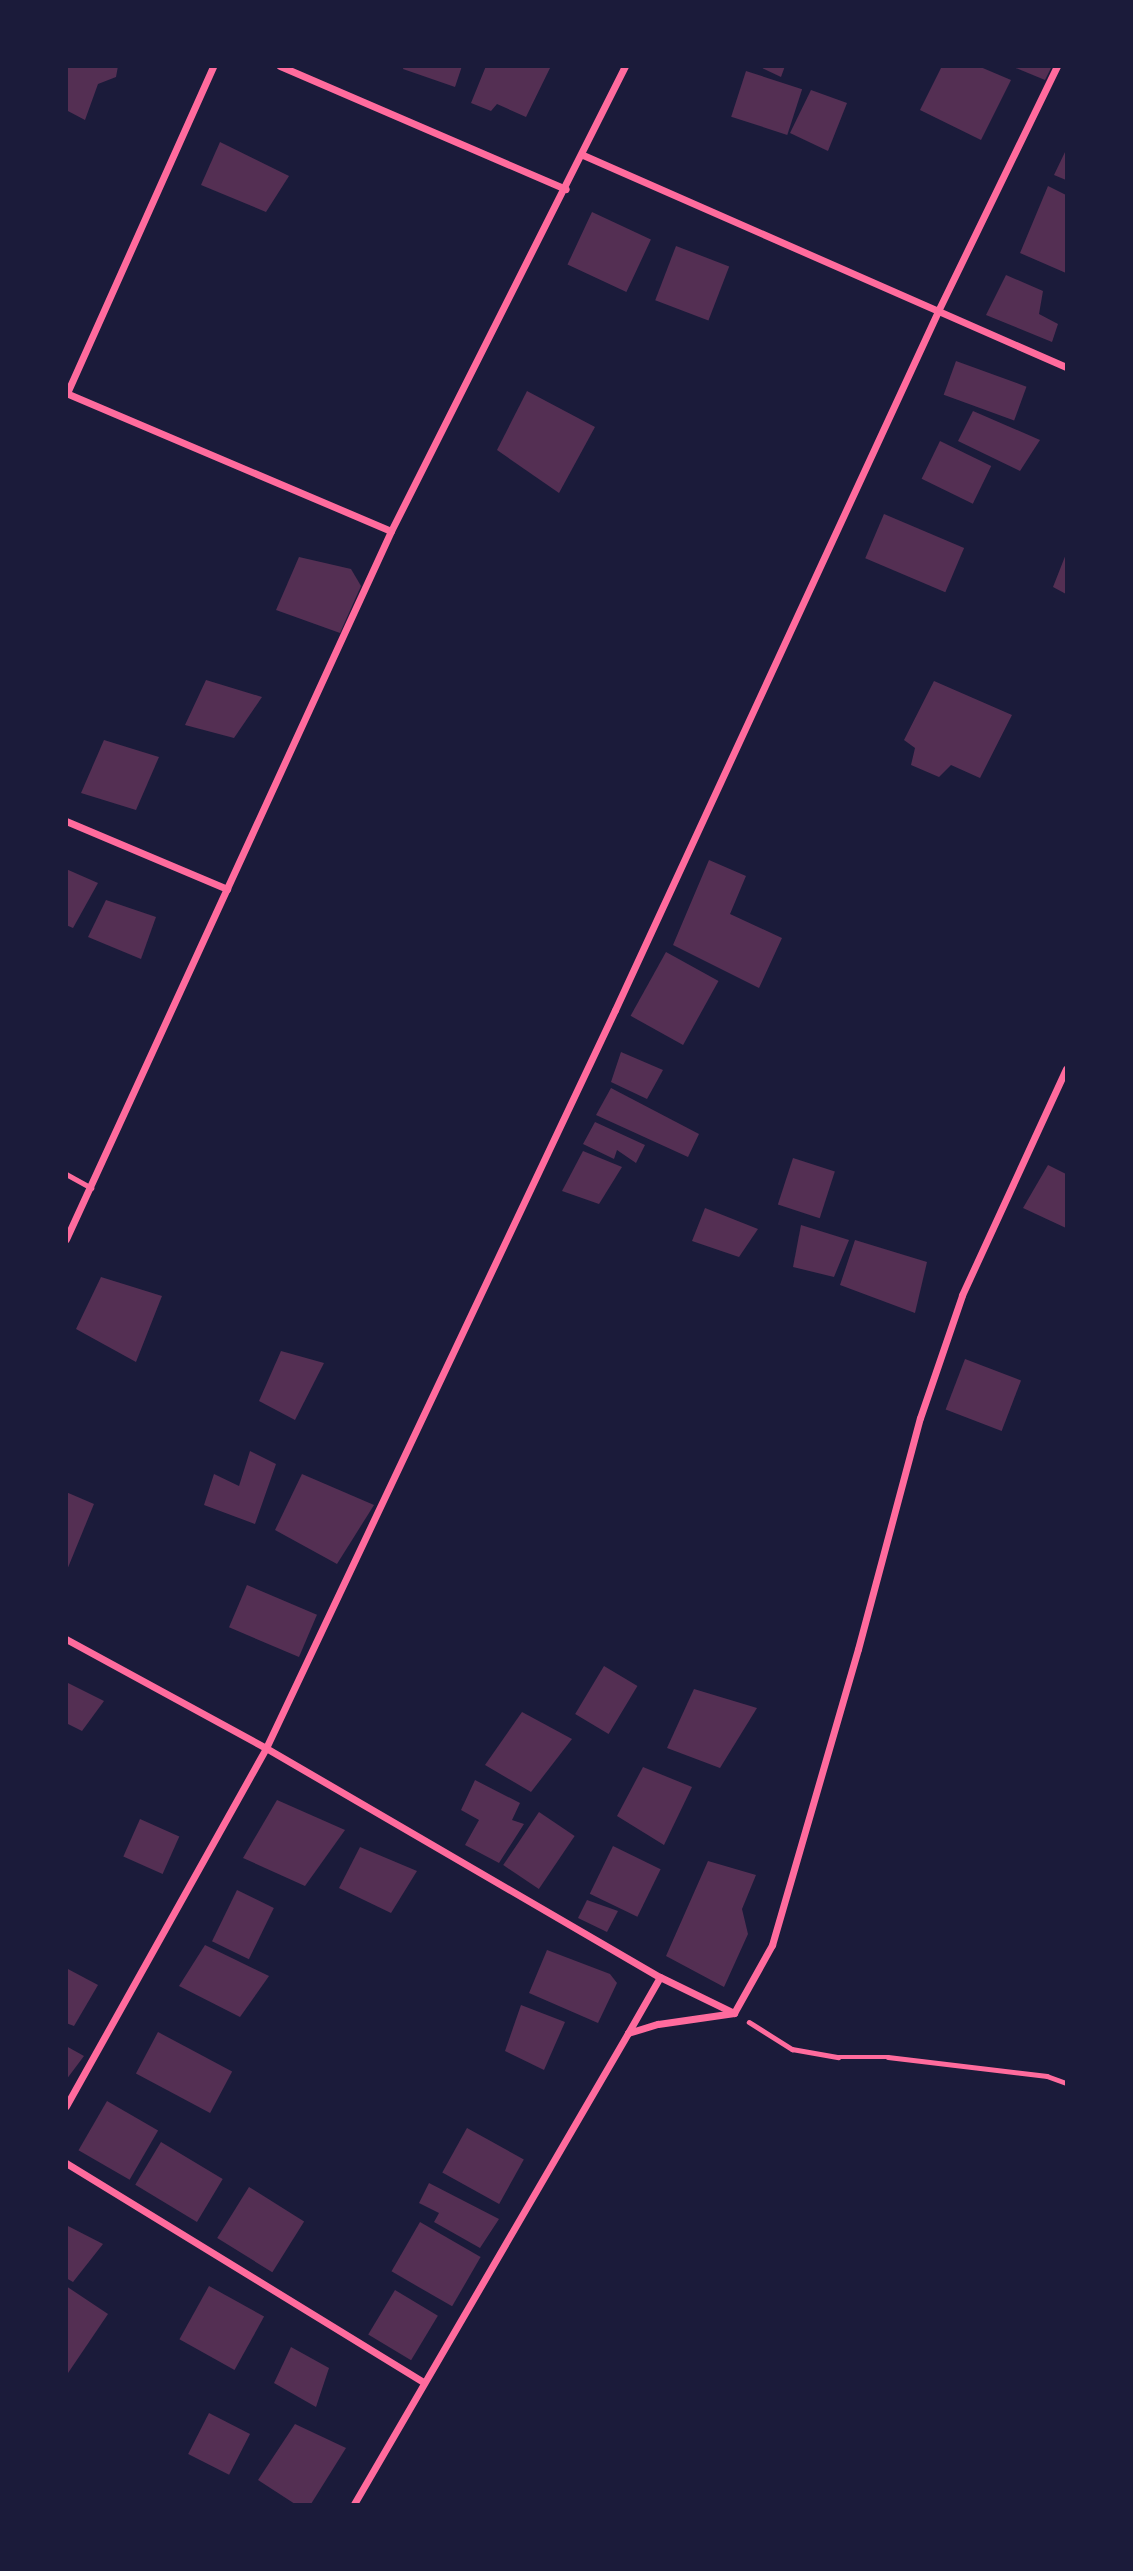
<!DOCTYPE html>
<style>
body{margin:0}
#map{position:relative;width:1133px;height:2571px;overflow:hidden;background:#1b1b3a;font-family:"PT Sans",sans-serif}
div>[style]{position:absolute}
.building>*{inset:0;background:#542f53;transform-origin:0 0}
.path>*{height:4.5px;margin:-2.25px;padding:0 2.25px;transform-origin:2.25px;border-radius:2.25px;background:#ff6b9d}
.service>*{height:5px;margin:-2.5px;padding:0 2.5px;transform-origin:2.5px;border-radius:2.5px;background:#ff6b9d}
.minor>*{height:7px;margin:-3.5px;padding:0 3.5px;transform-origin:3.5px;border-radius:3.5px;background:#ff6b9d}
span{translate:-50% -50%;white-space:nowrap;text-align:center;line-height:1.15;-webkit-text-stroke:5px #1b1b3a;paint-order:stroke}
.frame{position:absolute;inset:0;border:68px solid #1b1b3a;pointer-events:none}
</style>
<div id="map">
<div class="building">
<div style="clip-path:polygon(66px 66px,118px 66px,116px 77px,98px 84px,85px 120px,66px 110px)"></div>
<div style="clip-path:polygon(404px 66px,462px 66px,455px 87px,403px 69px)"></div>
<div style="clip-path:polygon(486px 66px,551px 66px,526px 117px,497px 104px,491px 111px,471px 103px)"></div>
<div style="clip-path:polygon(758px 66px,785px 66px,781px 77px)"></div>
<div style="clip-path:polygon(942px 66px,978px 66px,1011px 80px,981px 140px,920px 110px)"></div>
<div style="clip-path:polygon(1011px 66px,1052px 66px,1045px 80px)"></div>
<div style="left:746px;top:71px;width:59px;height:48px;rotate:18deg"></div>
<div style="clip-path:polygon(811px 90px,847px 103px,828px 151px,790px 133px)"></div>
<div style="clip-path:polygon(220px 142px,289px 176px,266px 212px,201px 185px)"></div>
<div style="clip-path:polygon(1066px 150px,1066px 180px,1054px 175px)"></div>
<div style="clip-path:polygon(1048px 186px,1066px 195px,1066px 273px,1020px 253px)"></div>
<div style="left:592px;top:212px;width:65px;height:58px;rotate:25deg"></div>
<div style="left:676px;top:246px;width:57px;height:58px;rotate:21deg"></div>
<div style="clip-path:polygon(1006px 275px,1043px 291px,1039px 314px,1058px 324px,1052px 342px,986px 315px)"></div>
<div style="left:956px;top:361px;width:75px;height:36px;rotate:20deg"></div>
<div style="clip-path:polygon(527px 391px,595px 427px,559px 493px,497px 450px)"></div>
<div style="clip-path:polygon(973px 411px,1040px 440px,1020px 471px,958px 441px)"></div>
<div style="left:940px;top:441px;width:57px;height:42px;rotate:26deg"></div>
<div style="left:884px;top:514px;width:87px;height:48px;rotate:23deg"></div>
<div style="clip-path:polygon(1066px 554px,1066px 594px,1053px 587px)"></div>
<div style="clip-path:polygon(299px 557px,351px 569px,361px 586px,340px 633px,276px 610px)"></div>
<div style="clip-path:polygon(206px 680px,262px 697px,234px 738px,185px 725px)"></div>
<div style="clip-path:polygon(934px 681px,1012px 715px,980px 778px,951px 765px,939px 777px,911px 765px,915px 748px,904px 740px)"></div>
<div style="clip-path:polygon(104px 740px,159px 757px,136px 810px,81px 793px)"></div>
<div style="clip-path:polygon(709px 860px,746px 876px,730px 914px,782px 938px,759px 988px,673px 945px)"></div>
<div style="clip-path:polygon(66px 869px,98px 883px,73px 928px,66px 925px)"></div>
<div style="clip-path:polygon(106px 900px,156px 917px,141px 959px,88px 937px)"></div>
<div style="left:666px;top:952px;width:60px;height:73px;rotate:29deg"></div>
<div style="clip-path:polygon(621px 1052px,663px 1070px,647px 1099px,611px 1082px)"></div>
<div style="clip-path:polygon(611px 1088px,699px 1134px,688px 1157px,596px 1115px)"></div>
<div style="clip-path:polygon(595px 1122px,645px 1145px,636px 1163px,617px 1150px,614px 1159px,583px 1144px)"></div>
<div style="clip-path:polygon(583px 1151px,622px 1167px,599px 1204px,562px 1191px)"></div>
<div style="left:793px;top:1158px;width:44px;height:49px;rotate:18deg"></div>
<div style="clip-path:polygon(1048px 1165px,1066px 1174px,1066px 1228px,1023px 1208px)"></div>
<div style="clip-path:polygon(705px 1208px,758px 1229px,739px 1257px,692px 1241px)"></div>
<div style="clip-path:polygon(801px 1225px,849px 1240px,834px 1277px,793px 1267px)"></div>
<div style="clip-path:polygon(855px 1240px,927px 1262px,915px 1313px,840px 1285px)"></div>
<div style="clip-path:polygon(101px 1277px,162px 1296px,136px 1362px,76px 1329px)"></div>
<div style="clip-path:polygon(281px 1351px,324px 1363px,295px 1420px,259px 1401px)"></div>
<div style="left:965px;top:1359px;width:60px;height:54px;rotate:21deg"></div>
<div style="clip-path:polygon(250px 1451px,276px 1464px,255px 1524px,204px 1505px,214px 1474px,239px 1486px)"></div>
<div style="clip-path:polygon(302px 1474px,374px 1505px,337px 1564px,275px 1530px)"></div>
<div style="clip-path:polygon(66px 1492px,94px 1504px,67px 1570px,66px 1570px)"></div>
<div style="left:247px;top:1585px;width:76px;height:46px;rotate:23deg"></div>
<div style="left:604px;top:1666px;width:39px;height:56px;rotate:31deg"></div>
<div style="clip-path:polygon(66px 1682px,104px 1701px,82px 1731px,66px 1723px)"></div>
<div style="clip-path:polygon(694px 1689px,757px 1708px,720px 1768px,667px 1748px)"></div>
<div style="clip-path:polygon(522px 1712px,572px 1739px,531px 1792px,485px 1765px)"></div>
<div style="clip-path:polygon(643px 1767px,692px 1787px,664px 1845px,617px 1816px)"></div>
<div style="clip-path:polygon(475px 1780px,520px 1803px,512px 1820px,524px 1824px,499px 1863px,465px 1845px,479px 1820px,461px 1810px)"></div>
<div style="clip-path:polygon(277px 1800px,345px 1830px,305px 1886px,243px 1858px)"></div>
<div style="left:539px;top:1812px;width:43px;height:64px;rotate:34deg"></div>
<div style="left:140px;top:1819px;width:43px;height:41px;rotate:24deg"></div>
<div style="left:613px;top:1846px;width:53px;height:53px;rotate:26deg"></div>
<div style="clip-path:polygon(360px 1847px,417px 1871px,391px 1913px,339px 1888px)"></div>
<div style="clip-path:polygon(708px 1861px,756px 1875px,742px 1909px,748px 1934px,724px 1987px,666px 1956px)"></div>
<div style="left:237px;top:1890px;width:41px;height:57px;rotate:26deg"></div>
<div style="clip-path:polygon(587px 1900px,618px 1911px,607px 1932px,578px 1918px)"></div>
<div style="clip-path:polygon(205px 1945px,269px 1976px,240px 2017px,179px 1986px)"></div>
<div style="clip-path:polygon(547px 1950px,610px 1974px,617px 1983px,598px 2023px,529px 1993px)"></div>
<div style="clip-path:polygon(66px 1968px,98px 1985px,74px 2026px,66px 2023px)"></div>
<div style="clip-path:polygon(521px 2005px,565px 2022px,544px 2070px,505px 2051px)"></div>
<div style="left:158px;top:2032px;width:84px;height:47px;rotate:28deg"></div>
<div style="clip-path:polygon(66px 2046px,84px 2056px,66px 2080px)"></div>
<div style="left:107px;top:2101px;width:59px;height:57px;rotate:30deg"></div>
<div style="left:467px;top:2128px;width:65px;height:51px;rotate:29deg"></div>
<div style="left:161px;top:2142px;width:72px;height:50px;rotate:31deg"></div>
<div style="clip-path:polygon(429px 2183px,499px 2219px,480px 2248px,434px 2222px,439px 2213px,419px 2203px)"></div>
<div style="left:249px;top:2187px;width:65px;height:60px;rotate:32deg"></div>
<div style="left:420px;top:2222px;width:70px;height:57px;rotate:30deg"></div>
<div style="clip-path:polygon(66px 2225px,103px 2244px,73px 2282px,66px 2278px)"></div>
<div style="clip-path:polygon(66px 2286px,108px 2314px,66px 2376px)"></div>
<div style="left:209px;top:2286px;width:63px;height:61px;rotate:29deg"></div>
<div style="left:395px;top:2290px;width:50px;height:52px;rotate:31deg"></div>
<div style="clip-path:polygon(291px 2347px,329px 2368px,316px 2407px,274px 2383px)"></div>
<div style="left:209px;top:2413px;width:46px;height:46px;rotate:27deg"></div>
<div style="clip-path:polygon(295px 2424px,346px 2448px,311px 2504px,295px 2504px,258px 2480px)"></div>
</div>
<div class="path">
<div style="left:749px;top:2022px;width:51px;rotate:32.1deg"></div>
<div style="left:792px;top:2049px;width:47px;rotate:9.9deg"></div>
<div style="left:838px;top:2057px;width:50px"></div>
<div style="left:888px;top:2057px;width:160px;rotate:6.8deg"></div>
<div style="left:1047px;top:2076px;width:20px;rotate:20deg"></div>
</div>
<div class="service">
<div style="left:66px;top:1174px;width:29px;rotate:29deg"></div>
</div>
<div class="minor">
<div style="left:280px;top:66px;width:311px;rotate:23.3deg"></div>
<div style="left:583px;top:155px;width:527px;rotate:23.7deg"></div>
<div style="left:66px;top:393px;width:353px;rotate:23deg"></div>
<div style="left:391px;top:531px;width:521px;rotate:-63.29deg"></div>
<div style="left:67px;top:393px;width:358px;rotate:-65.9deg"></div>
<div style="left:66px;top:821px;width:175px;rotate:22.9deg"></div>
<div style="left:66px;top:1239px;width:779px;rotate:-65.34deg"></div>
<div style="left:66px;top:1639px;width:228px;rotate:28.6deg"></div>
<div style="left:266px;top:1748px;width:456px;rotate:30.2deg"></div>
<div style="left:660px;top:1977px;width:82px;rotate:25.9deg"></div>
<div style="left:734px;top:2013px;width:78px;rotate:-60.8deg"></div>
<div style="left:772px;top:1945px;width:308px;rotate:-73.8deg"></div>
<div style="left:858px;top:1649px;width:239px;rotate:-75deg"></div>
<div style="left:920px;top:1418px;width:130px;rotate:-71.1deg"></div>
<div style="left:962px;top:1295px;width:249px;rotate:-65.3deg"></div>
<div style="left:628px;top:2033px;width:64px;rotate:-60.3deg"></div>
<div style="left:66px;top:2106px;width:410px;rotate:-60.8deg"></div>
<div style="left:266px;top:1748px;width:816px;rotate:-64.69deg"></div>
<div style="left:615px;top:1010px;width:772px;rotate:-65.19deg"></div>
<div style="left:939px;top:309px;width:270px;rotate:-64.1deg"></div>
<div style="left:66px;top:2163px;width:419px;rotate:31.5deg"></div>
<div style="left:354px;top:2504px;width:545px;rotate:-59.81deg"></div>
<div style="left:628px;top:2033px;width:31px;rotate:-17deg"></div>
<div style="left:658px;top:2024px;width:77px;rotate:-8.2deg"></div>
</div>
<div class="frame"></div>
</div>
